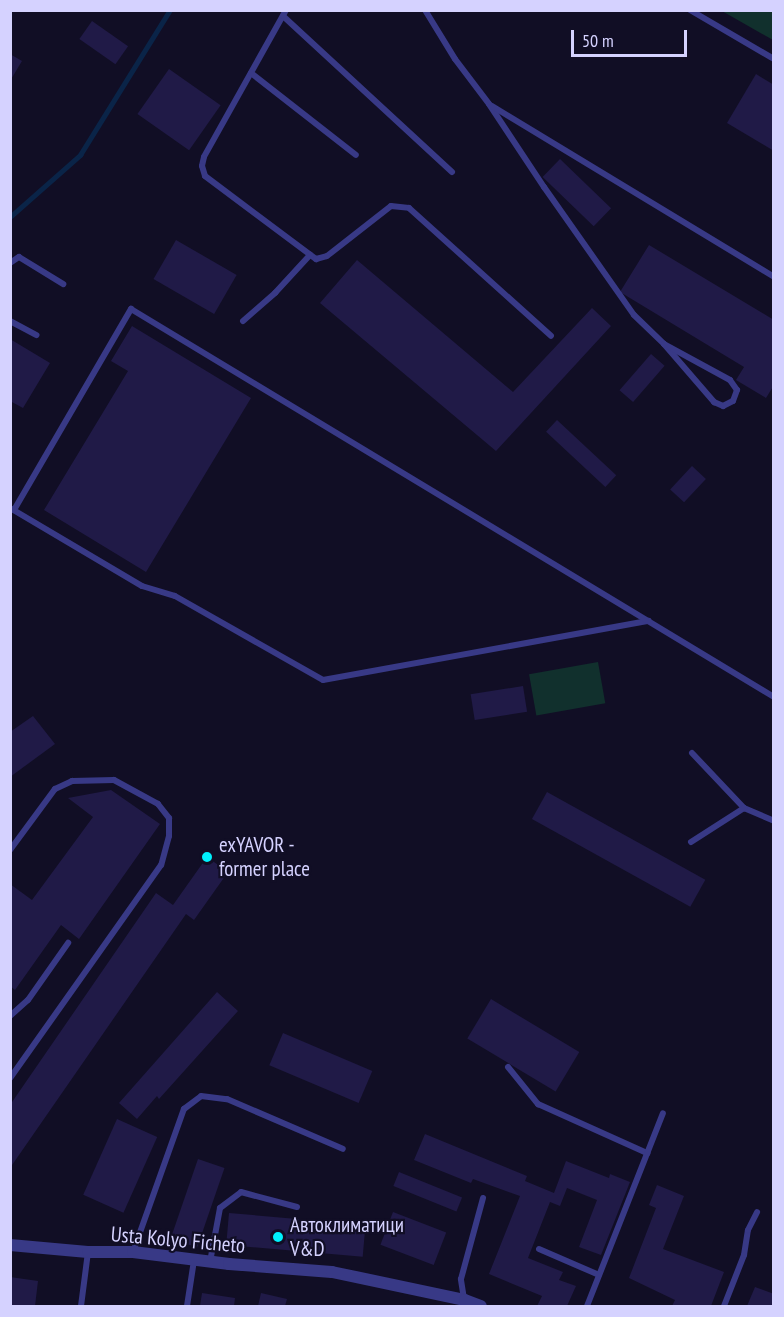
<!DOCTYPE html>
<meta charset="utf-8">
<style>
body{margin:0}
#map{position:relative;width:784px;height:1317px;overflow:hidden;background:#110e25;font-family:"PT Sans Narrow",sans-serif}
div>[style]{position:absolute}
.green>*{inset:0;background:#11302d;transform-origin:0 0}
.stream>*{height:4.5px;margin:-2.25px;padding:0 2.25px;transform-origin:2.25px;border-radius:2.25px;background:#0a2448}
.building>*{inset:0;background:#201a47;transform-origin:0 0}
.lane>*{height:6px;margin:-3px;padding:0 3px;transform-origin:3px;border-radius:3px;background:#383986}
.street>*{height:12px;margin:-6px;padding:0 6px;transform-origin:6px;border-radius:6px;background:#383986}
.dots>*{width:16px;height:16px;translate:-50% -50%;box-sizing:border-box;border:3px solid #110e25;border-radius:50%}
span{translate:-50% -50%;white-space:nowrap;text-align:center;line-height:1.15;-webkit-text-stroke:4.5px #110e25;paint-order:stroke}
.poi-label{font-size:21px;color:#d5d2ff}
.left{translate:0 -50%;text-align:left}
.street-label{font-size:21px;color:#d5d2ff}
.frame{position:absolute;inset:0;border:12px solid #d5d2ff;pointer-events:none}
.scale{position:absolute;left:571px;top:30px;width:116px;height:27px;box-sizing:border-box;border:3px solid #d5d2ff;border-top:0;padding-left:8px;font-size:18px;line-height:21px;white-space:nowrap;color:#d5d2ff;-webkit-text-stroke:4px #110e25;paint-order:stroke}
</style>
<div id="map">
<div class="green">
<div style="clip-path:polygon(722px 11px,773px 11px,773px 40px)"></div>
<div style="left:598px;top:662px;width:42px;height:70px;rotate:80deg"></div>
</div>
<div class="stream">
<div style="left:10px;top:217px;width:94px;rotate:-41.5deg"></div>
<div style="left:80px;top:155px;width:171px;rotate:-58.2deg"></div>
</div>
<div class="building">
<div style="left:92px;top:21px;width:44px;height:22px;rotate:35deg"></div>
<div style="clip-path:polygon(10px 54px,22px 61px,10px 81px)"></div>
<div style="left:169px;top:69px;width:63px;height:55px;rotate:35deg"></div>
<div style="clip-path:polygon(756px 74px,774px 85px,774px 151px,727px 123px)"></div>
<div style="left:560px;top:159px;width:71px;height:25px;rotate:44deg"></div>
<div style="left:176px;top:240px;width:70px;height:45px;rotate:30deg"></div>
<div style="clip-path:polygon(649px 245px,774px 320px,774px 385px,766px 398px,736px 380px,744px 367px,620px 292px)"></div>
<div style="clip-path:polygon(357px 260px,513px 392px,592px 308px,611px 326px,496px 451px,320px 303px)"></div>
<div style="clip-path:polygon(132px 326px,251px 398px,146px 572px,44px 510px,128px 371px,111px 361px)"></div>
<div style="clip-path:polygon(10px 339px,50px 363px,23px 408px,10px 401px)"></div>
<div style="left:651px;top:354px;width:18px;height:48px;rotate:41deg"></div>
<div style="left:557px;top:420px;width:81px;height:16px;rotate:43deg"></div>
<div style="left:692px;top:466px;width:19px;height:32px;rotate:43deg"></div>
<div style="left:523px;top:686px;width:26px;height:53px;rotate:81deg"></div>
<div style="clip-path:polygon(33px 716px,55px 744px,10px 777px,10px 732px)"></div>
<div style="clip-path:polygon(111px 790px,160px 824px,79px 939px,61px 925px,15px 990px,10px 986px,10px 884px,32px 900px,93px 817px,68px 798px)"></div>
<div style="left:547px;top:792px;width:181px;height:31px;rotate:29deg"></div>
<div style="clip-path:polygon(207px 857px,228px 872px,194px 920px,186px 914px,10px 1168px,10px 1105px,156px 893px,173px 905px)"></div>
<div style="clip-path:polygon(217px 992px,238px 1011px,159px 1099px,157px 1096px,137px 1119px,119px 1103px)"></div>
<div style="left:491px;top:999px;width:103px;height:46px;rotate:31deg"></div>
<div style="left:283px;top:1033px;width:97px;height:35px;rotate:23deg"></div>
<div style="left:117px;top:1119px;width:44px;height:83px;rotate:24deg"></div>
<div style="clip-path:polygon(425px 1134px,527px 1176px,525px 1181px,554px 1193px,566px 1161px,609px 1178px,610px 1174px,630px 1182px,601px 1255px,579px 1247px,597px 1200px,567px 1188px,560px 1206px,550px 1202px,528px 1258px,563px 1272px,559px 1280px,576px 1286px,567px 1306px,537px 1306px,542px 1296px,489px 1274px,520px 1196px,473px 1179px,471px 1183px,414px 1160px)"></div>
<div style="left:198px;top:1159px;width:28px;height:84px;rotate:19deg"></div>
<div style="left:399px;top:1172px;width:68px;height:15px;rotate:22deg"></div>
<div style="clip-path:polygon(657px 1185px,684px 1196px,663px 1249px,724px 1272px,711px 1306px,672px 1306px,675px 1300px,629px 1278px,656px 1208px,649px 1205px)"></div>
<div style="left:393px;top:1212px;width:57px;height:35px;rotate:21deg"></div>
<div style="left:229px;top:1213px;width:137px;height:32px;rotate:5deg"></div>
<div style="clip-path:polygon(10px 1277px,38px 1281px,35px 1306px,10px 1306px)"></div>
<div style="clip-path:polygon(755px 1287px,774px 1294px,774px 1306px,747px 1306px)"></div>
<div style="clip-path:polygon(202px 1293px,235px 1298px,234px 1306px,200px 1306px)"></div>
<div style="clip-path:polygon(261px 1293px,287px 1299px,285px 1306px,258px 1306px)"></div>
</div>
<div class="lane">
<div style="left:286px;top:10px;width:168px;rotate:119.2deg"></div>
<div style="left:204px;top:157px;width:9px;rotate:103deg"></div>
<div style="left:202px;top:166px;width:10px;rotate:73deg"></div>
<div style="left:205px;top:176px;width:139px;rotate:36.8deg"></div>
<div style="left:316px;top:259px;width:11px;rotate:-15deg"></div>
<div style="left:327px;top:256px;width:81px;rotate:-38deg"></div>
<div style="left:391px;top:206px;width:18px;rotate:6deg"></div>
<div style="left:409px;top:208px;width:191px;rotate:42deg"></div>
<div style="left:425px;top:10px;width:57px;rotate:58.5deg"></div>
<div style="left:455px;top:59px;width:56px;rotate:52.9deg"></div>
<div style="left:489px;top:104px;width:100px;rotate:56.5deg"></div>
<div style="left:544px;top:187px;width:156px;rotate:54.9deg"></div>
<div style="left:634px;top:315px;width:42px;rotate:44deg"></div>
<div style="left:664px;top:344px;width:77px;rotate:49.2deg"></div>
<div style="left:714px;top:402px;width:10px;rotate:24deg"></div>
<div style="left:723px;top:406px;width:11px;rotate:-27deg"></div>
<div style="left:733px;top:401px;width:12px;rotate:-70deg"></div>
<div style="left:737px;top:390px;width:12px;rotate:-125deg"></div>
<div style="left:730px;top:380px;width:75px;rotate:-151.4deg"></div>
<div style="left:690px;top:10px;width:97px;rotate:30.3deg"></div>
<div style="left:283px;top:16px;width:230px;rotate:42.7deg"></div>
<div style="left:251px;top:73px;width:133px;rotate:38deg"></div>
<div style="left:492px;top:106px;width:330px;rotate:31.2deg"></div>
<div style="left:10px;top:263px;width:11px;rotate:-34deg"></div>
<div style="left:19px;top:257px;width:52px;rotate:31.5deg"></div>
<div style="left:10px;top:321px;width:30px;rotate:28deg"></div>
<div style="left:243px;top:321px;width:43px;rotate:-41.2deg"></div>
<div style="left:275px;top:293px;width:52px;rotate:-47.4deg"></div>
<div style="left:10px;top:508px;width:153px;rotate:30.6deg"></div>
<div style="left:142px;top:586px;width:34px;rotate:17deg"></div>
<div style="left:175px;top:596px;width:170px;rotate:29.6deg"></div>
<div style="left:323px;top:680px;width:331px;rotate:-10.3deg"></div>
<div style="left:14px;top:510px;width:233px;rotate:-59.8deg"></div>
<div style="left:131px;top:309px;width:751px;rotate:31.11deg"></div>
<div style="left:692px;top:753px;width:76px;rotate:46.6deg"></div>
<div style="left:744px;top:808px;width:33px;rotate:23deg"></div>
<div style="left:691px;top:842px;width:63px;rotate:-32.7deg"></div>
<div style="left:10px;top:850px;width:76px;rotate:-53.6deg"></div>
<div style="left:55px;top:789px;width:19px;rotate:-25deg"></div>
<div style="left:72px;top:781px;width:42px;rotate:-1.4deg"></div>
<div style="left:114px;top:780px;width:50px;rotate:28.6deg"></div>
<div style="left:158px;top:804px;width:18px;rotate:52deg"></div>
<div style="left:169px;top:818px;width:18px;rotate:90deg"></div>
<div style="left:169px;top:836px;width:30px;rotate:105deg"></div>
<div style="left:161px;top:865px;width:261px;rotate:125.3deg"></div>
<div style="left:10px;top:1016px;width:24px;rotate:-42deg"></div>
<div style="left:28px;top:1000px;width:70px;rotate:-54.9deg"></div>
<div style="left:508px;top:1067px;width:48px;rotate:51deg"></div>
<div style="left:538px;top:1104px;width:120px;rotate:24.2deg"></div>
<div style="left:539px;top:1249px;width:65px;rotate:23.4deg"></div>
<div style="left:133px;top:1252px;width:152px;rotate:-70.4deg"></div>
<div style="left:184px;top:1109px;width:21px;rotate:-37deg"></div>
<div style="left:201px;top:1096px;width:26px;rotate:7deg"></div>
<div style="left:227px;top:1099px;width:126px;rotate:23.3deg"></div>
<div style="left:210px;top:1262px;width:55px;rotate:-79.5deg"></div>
<div style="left:220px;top:1208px;width:26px;rotate:-37deg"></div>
<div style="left:241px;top:1192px;width:58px;rotate:15deg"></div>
<div style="left:464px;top:1299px;width:20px;rotate:-99deg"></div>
<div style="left:461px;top:1279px;width:84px;rotate:-74.8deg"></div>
<div style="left:81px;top:1306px;width:54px;rotate:-82.6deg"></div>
<div style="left:187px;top:1306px;width:47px;rotate:-81.3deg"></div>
<div style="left:587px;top:1306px;width:207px;rotate:-68.5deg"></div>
<div style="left:724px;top:1306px;width:55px;rotate:-68.6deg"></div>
<div style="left:744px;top:1255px;width:25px;rotate:-81deg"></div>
<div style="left:748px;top:1230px;width:20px;rotate:-63deg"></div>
</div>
<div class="street">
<div style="left:10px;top:1245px;width:78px;rotate:5.1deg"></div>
<div style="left:88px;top:1252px;width:45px"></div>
<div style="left:133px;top:1252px;width:97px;rotate:7.1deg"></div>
<div style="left:229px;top:1264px;width:103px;rotate:4.4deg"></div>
<div style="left:332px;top:1272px;width:136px;rotate:11.9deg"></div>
<div style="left:465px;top:1300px;width:17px;rotate:21deg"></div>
</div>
<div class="dots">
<div style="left:207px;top:857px;background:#00f1fd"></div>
<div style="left:278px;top:1237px;background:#00f1fd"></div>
</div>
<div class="poi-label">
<span class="left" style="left:219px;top:857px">exYAVOR -<br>former place</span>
<span class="left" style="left:290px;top:1237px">Автоклиматици<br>V&amp;D</span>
</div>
<div class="street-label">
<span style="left:178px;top:1240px;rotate:5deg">Usta Kolyo Ficheto</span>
</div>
<div class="frame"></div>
<div class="scale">50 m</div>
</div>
